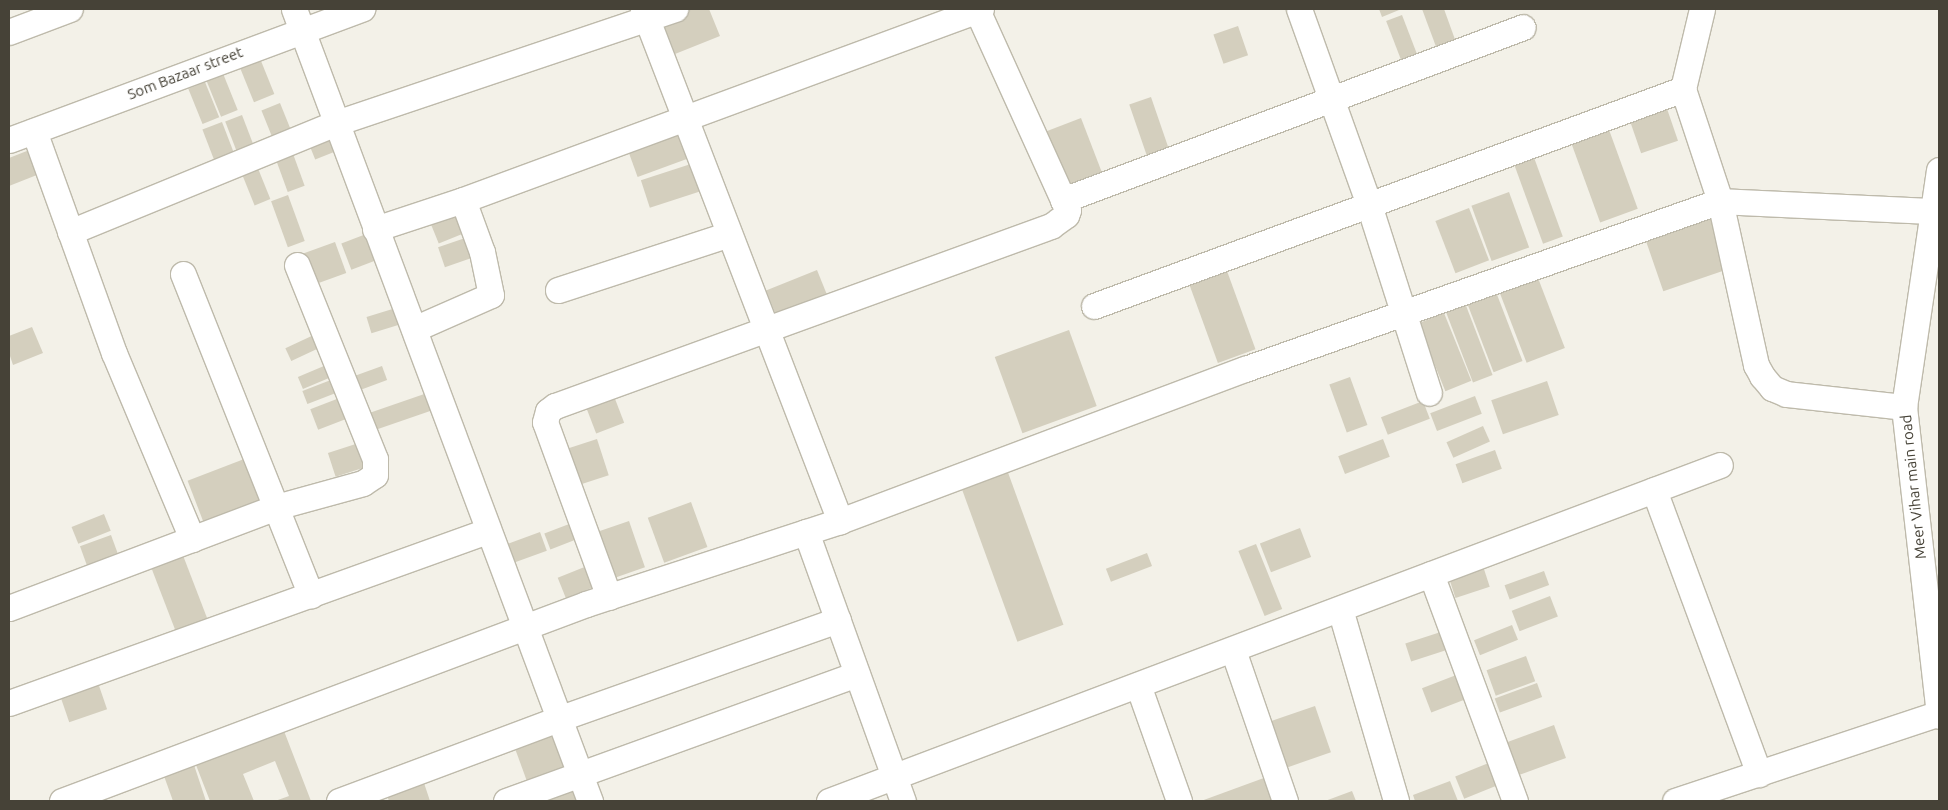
<!DOCTYPE html>
<style>
body{margin:0}
#map{position:relative;width:1948px;height:810px;overflow:hidden;background:#f3f1e8;font-family:Ubuntu,sans-serif}
div>[style]{position:absolute}
.building>*{inset:0;background:#d4cfbe;transform-origin:0 0}
.roads{filter:drop-shadow(1px 0 #bebaab) drop-shadow(-1px 0 #bebaab) drop-shadow(0 1px #bebaab) drop-shadow(0 -1px #bebaab)}
.minor>*{height:25px;margin:-12.5px;padding:0 12.5px;transform-origin:12.5px;border-radius:12.5px;background:#fff}
span{translate:-50% -50%;white-space:nowrap;text-align:center;line-height:1.15;-webkit-text-stroke:4px #fff;paint-order:stroke}
.street-label{font-size:15px;color:#464237}
.frame{position:absolute;inset:0;border:10px solid #464237;pointer-events:none}
</style>
<div id="map">
<div class="building">
<div style="clip-path:polygon(692px 9px,709px 9px,720px 36px,675px 54px,662px 21px)"></div>
<div style="clip-path:polygon(1379px 9px,1398px 9px,1399px 10px,1382px 17px)"></div>
<div style="clip-path:polygon(1422px 9px,1444px 9px,1457px 45px,1438px 52px)"></div>
<div style="left:1402px;top:15px;width:49px;height:17px;rotate:69deg"></div>
<div style="left:1238px;top:26px;width:31px;height:26px;rotate:71deg"></div>
<div style="left:259px;top:56px;width:41px;height:22px;rotate:68deg"></div>
<div style="left:222px;top:71px;width:42px;height:18px;rotate:68deg"></div>
<div style="left:205px;top:82px;width:38px;height:18px;rotate:68deg"></div>
<div style="left:1151px;top:97px;width:57px;height:23px;rotate:71deg"></div>
<div style="left:1664px;top:100px;width:43px;height:39px;rotate:71deg"></div>
<div style="left:280px;top:103px;width:35px;height:20px;rotate:68deg"></div>
<div style="left:242px;top:115px;width:40px;height:18px;rotate:69deg"></div>
<div style="left:1081px;top:118px;width:63px;height:39px;rotate:69deg"></div>
<div style="left:222px;top:122px;width:40px;height:21px;rotate:69deg"></div>
<div style="left:684px;top:126px;width:32px;height:61px;rotate:70deg"></div>
<div style="left:1608px;top:127px;width:87px;height:40px;rotate:70deg"></div>
<div style="left:332px;top:129px;width:22px;height:27px;rotate:68deg"></div>
<div style="clip-path:polygon(37px 147px,47px 171px,9px 186px,9px 158px)"></div>
<div style="left:292px;top:151px;width:37px;height:18px;rotate:70deg"></div>
<div style="left:1532px;top:152px;width:90px;height:21px;rotate:70deg"></div>
<div style="left:255px;top:161px;width:41px;height:17px;rotate:68deg"></div>
<div style="left:697px;top:162px;width:29px;height:59px;rotate:72deg"></div>
<div style="left:1509px;top:192px;width:59px;height:40px;rotate:70deg"></div>
<div style="left:288px;top:195px;width:49px;height:18px;rotate:70deg"></div>
<div style="left:462px;top:205px;width:27px;height:36px;rotate:68deg"></div>
<div style="left:1469px;top:208px;width:56px;height:36px;rotate:69deg"></div>
<div style="left:1710px;top:215px;width:57px;height:69px;rotate:71deg"></div>
<div style="left:374px;top:231px;width:28px;height:35px;rotate:69deg"></div>
<div style="left:474px;top:235px;width:21px;height:38px;rotate:71deg"></div>
<div style="left:335px;top:242px;width:33px;height:36px;rotate:70deg"></div>
<div style="left:1223px;top:260px;width:95px;height:40px;rotate:70deg"></div>
<div style="left:817px;top:270px;width:32px;height:55px;rotate:68deg"></div>
<div style="left:1538px;top:278px;width:75px;height:41px;rotate:69deg"></div>
<div style="left:1496px;top:292px;width:74px;height:31px;rotate:69deg"></div>
<div style="left:1465px;top:303px;width:77px;height:21px;rotate:69deg"></div>
<div style="left:399px;top:307px;width:17px;height:34px;rotate:73deg"></div>
<div style="left:1444px;top:313px;width:73px;height:28px;rotate:68deg"></div>
<div style="clip-path:polygon(32px 327px,43px 353px,13px 365px,9px 353px,9px 336px)"></div>
<div style="left:1069px;top:330px;width:81px;height:79px;rotate:70deg"></div>
<div style="left:318px;top:333px;width:14px;height:36px;rotate:65deg"></div>
<div style="left:331px;top:363px;width:13px;height:36px;rotate:67deg"></div>
<div style="left:382px;top:366px;width:15px;height:33px;rotate:70deg"></div>
<div style="left:1350px;top:377px;width:51px;height:22px;rotate:70deg"></div>
<div style="left:336px;top:378px;width:14px;height:36px;rotate:69deg"></div>
<div style="left:1547px;top:381px;width:36px;height:59px;rotate:71deg"></div>
<div style="left:433px;top:391px;width:18px;height:72px;rotate:71deg"></div>
<div style="left:612px;top:391px;width:34px;height:30px;rotate:69deg"></div>
<div style="left:1475px;top:396px;width:19px;height:48px;rotate:69deg"></div>
<div style="left:342px;top:397px;width:22px;height:34px;rotate:69deg"></div>
<div style="left:1423px;top:401px;width:19px;height:45px;rotate:69deg"></div>
<div style="left:1483px;top:426px;width:17px;height:40px;rotate:66deg"></div>
<div style="left:597px;top:439px;width:38px;height:38px;rotate:72deg"></div>
<div style="left:1383px;top:439px;width:19px;height:48px;rotate:69deg"></div>
<div style="left:365px;top:441px;width:25px;height:39px;rotate:72deg"></div>
<div style="left:1495px;top:450px;width:20px;height:42px;rotate:70deg"></div>
<div style="left:252px;top:456px;width:53px;height:69px;rotate:69deg"></div>
<div style="left:1006px;top:467px;width:168px;height:49px;rotate:70deg"></div>
<div style="left:691px;top:502px;width:48px;height:46px;rotate:70deg"></div>
<div style="left:104px;top:514px;width:18px;height:35px;rotate:68deg"></div>
<div style="left:577px;top:521px;width:17px;height:35px;rotate:69deg"></div>
<div style="left:629px;top:521px;width:49px;height:37px;rotate:71deg"></div>
<div style="left:1300px;top:528px;width:31px;height:43px;rotate:69deg"></div>
<div style="left:540px;top:532px;width:20px;height:36px;rotate:70deg"></div>
<div style="left:111px;top:535px;width:27px;height:33px;rotate:70deg"></div>
<div style="left:1256px;top:544px;width:70px;height:19px;rotate:68deg"></div>
<div style="left:179px;top:545px;width:85px;height:34px;rotate:69deg"></div>
<div style="left:1147px;top:553px;width:14px;height:44px;rotate:69deg"></div>
<div style="left:1482px;top:563px;width:25px;height:36px;rotate:72deg"></div>
<div style="left:592px;top:564px;width:22px;height:37px;rotate:68deg"></div>
<div style="left:1544px;top:571px;width:15px;height:42px;rotate:70deg"></div>
<div style="left:1550px;top:596px;width:22px;height:41px;rotate:69deg"></div>
<div style="left:1512px;top:625px;width:16px;height:41px;rotate:68deg"></div>
<div style="left:1450px;top:629px;width:19px;height:47px;rotate:72deg"></div>
<div style="left:1526px;top:656px;width:27px;height:42px;rotate:70deg"></div>
<div style="left:1464px;top:672px;width:26px;height:45px;rotate:69deg"></div>
<div style="left:96px;top:677px;width:34px;height:40px;rotate:71deg"></div>
<div style="left:1537px;top:683px;width:15px;height:45px;rotate:70deg"></div>
<div style="left:1315px;top:706px;width:49px;height:47px;rotate:71deg"></div>
<div style="left:554px;top:724px;width:49px;height:45px;rotate:70deg"></div>
<div style="left:1554px;top:725px;width:35px;height:53px;rotate:70deg"></div>
<div style="clip-path:polygon(284px 731px,311px 801px,275px 801px,289px 796px,275px 761px,243px 774px,254px 801px,210px 801px,196px 765px)"></div>
<div style="left:1496px;top:760px;width:24px;height:44px;rotate:68deg"></div>
<div style="clip-path:polygon(194px 765px,206px 801px,173px 801px,164px 776px)"></div>
<div style="clip-path:polygon(1272px 775px,1282px 801px,1201px 801px)"></div>
<div style="clip-path:polygon(422px 777px,430px 801px,389px 801px,385px 790px)"></div>
<div style="clip-path:polygon(1450px 781px,1458px 801px,1415px 801px,1413px 795px)"></div>
<div style="clip-path:polygon(577px 783px,584px 801px,540px 801px)"></div>
<div style="clip-path:polygon(1352px 791px,1356px 801px,1325px 801px)"></div>
</div>
<div class="roads">
<div class="minor">
<div style="left:294px;top:9px;width:846px;rotate:69.51deg"></div>
<div style="left:643px;top:9px;width:549px;rotate:68.95deg"></div>
<div style="left:840px;top:521px;width:36px;rotate:162deg"></div>
<div style="left:806px;top:532px;width:286px;rotate:70.2deg"></div>
<div style="left:1299px;top:9px;width:208px;rotate:70.3deg"></div>
<div style="left:1369px;top:205px;width:197px;rotate:72.3deg"></div>
<div style="left:1702px;top:9px;width:82px;rotate:103.4deg"></div>
<div style="left:1683px;top:89px;width:118px;rotate:71.7deg"></div>
<div style="left:1720px;top:201px;width:168px;rotate:77.6deg"></div>
<div style="left:1756px;top:365px;width:13px;rotate:61deg"></div>
<div style="left:1762px;top:376px;width:16px;rotate:50deg"></div>
<div style="left:1772px;top:388px;width:15px;rotate:23deg"></div>
<div style="left:1786px;top:394px;width:119px;rotate:6.3deg"></div>
<div style="left:977px;top:10px;width:209px;rotate:65.6deg"></div>
<div style="left:9px;top:32px;width:65px;rotate:-20.7deg"></div>
<div style="left:34px;top:131px;width:236px;rotate:70.2deg"></div>
<div style="left:114px;top:353px;width:202px;rotate:67.2deg"></div>
<div style="left:9px;top:140px;width:377px;rotate:-20.4deg"></div>
<div style="left:1939px;top:170px;width:240px;rotate:98.4deg"></div>
<div style="left:1904px;top:407px;width:311px;rotate:83.5deg"></div>
<div style="left:375px;top:229px;width:93px;rotate:-18.2deg"></div>
<div style="left:463px;top:200px;width:552px;rotate:-20.24deg"></div>
<div style="left:70px;top:232px;width:287px;rotate:-22.3deg"></div>
<div style="left:336px;top:123px;width:358px;rotate:-18.6deg"></div>
<div style="left:183px;top:274px;width:346px;rotate:68.3deg"></div>
<div style="left:558px;top:290px;width:180px;rotate:-18.1deg"></div>
<div style="left:1094px;top:306px;width:628px;rotate:-20.22deg"></div>
<div style="left:414px;top:329px;width:84px;rotate:-23.8deg"></div>
<div style="left:491px;top:295px;width:44px;rotate:-101.8deg"></div>
<div style="left:482px;top:252px;width:55px;rotate:-110.1deg"></div>
<div style="left:1654px;top:490px;width:303px;rotate:69.7deg"></div>
<div style="left:840px;top:521px;width:433px;rotate:-20.6deg"></div>
<div style="left:1245px;top:369px;width:504px;rotate:-19.48deg"></div>
<div style="left:1720px;top:201px;width:214px;rotate:2.7deg"></div>
<div style="left:1431px;top:574px;width:242px;rotate:69.7deg"></div>
<div style="left:609px;top:597px;width:186px;rotate:-110.1deg"></div>
<div style="left:545px;top:422px;width:11px;rotate:-75deg"></div>
<div style="left:548px;top:411px;width:9px;rotate:-36deg"></div>
<div style="left:555px;top:406px;width:528px;rotate:-19.95deg"></div>
<div style="left:1051px;top:226px;width:19px;rotate:-36deg"></div>
<div style="left:1066px;top:215px;width:5px;rotate:-68deg"></div>
<div style="left:1068px;top:210px;width:11px;rotate:-117deg"></div>
<div style="left:1063px;top:200px;width:491px;rotate:-20.6deg"></div>
<div style="left:9px;top:608px;width:285px;rotate:-20.7deg"></div>
<div style="left:276px;top:507px;width:90px;rotate:-15.4deg"></div>
<div style="left:363px;top:483px;width:14px;rotate:-34deg"></div>
<div style="left:375px;top:475px;width:16px;rotate:-90deg"></div>
<div style="left:375px;top:459px;width:209px;rotate:-111.9deg"></div>
<div style="left:1340px;top:609px;width:200px;rotate:73.7deg"></div>
<div style="left:1233px;top:650px;width:160px;rotate:71deg"></div>
<div style="left:1138px;top:685px;width:123px;rotate:70.5deg"></div>
<div style="left:9px;top:703px;width:508px;rotate:-19.79deg"></div>
<div style="left:62px;top:801px;width:560px;rotate:-20.6deg"></div>
<div style="left:586px;top:604px;width:231px;rotate:-18.1deg"></div>
<div style="left:339px;top:801px;width:234px;rotate:-20.5deg"></div>
<div style="left:558px;top:719px;width:297px;rotate:-19.5deg"></div>
<div style="left:506px;top:801px;width:373px;rotate:-19.9deg"></div>
<div style="left:829px;top:801px;width:952px;rotate:-20.66deg"></div>
<div style="left:1675px;top:801px;width:278px;rotate:-18.4deg"></div>
</div>
</div>
<div class="street-label">
<span style="left:185px;top:73px;rotate:-21deg">Som Bazaar street</span>
<span style="left:1913px;top:487px;rotate:-96deg">Meer Vihar main road</span>
</div>
<div class="frame"></div>
</div>
